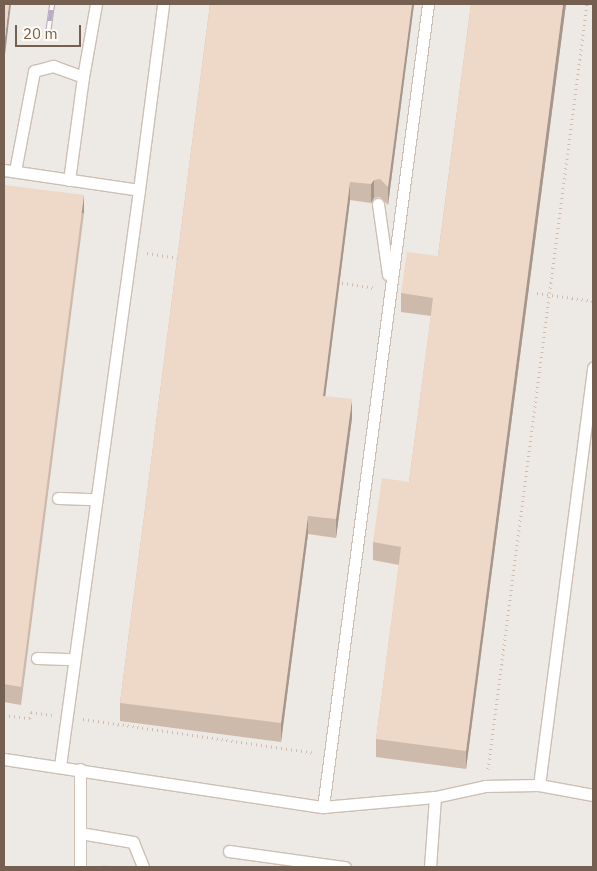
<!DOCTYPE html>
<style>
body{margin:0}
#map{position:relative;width:597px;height:871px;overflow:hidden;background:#fbf6ed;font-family:"IBM Plex Sans",sans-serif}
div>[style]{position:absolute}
.industrial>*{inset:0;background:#ede9e5;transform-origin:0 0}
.path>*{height:3px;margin-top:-1.5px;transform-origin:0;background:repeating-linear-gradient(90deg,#d3bbaa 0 1px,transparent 0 5px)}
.roads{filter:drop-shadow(1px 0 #cdbfb3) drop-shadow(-1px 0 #cdbfb3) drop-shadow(0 1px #cdbfb3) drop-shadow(0 -1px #cdbfb3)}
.lane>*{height:11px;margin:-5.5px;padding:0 5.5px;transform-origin:5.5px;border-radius:5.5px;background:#fff}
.rail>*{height:5.5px;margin-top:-2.75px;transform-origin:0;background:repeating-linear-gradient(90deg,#fefaf3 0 11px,#baabc5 0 22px);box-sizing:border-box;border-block:1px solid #baabc5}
.wall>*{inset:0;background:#cdbaab}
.shaded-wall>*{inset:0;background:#a7978b;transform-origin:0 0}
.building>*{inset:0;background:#eed8c7}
span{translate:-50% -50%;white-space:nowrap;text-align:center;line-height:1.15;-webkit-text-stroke:4px #fefaf3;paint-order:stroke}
.frame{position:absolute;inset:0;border:5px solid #755f51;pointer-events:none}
.scale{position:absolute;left:15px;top:25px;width:66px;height:22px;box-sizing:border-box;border:2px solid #755f51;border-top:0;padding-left:6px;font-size:15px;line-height:18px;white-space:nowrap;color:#755f51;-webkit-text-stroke:4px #fefaf3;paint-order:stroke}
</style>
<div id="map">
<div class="industrial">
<div style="left:4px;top:4px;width:589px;height:863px"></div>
</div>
<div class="path">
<div style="left:147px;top:253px;width:33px;rotate:9deg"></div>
<div style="left:337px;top:282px;width:38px;rotate:9deg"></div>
<div style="left:537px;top:293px;width:57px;rotate:8.1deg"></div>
<div style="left:4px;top:715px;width:26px;rotate:7deg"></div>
<div style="left:30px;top:718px;width:6px;rotate:-81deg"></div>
<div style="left:31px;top:712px;width:21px;rotate:8deg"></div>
<div style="left:83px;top:719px;width:234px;rotate:8.3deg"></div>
<div style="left:488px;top:769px;width:771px;rotate:-82.63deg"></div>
</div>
<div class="roads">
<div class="lane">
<div style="left:83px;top:77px;width:74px;rotate:-79.9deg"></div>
<div style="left:4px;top:170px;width:136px;rotate:8.4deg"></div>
<div style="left:139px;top:190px;width:188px;rotate:-82.6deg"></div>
<div style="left:15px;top:171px;width:102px;rotate:-79.2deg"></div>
<div style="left:34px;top:71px;width:20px;rotate:-15deg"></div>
<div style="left:53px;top:66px;width:32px;rotate:20deg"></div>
<div style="left:83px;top:77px;width:104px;rotate:97.7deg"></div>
<div style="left:378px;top:204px;width:71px;rotate:81.9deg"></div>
<div style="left:58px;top:498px;width:38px;rotate:2deg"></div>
<div style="left:37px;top:658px;width:37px;rotate:2deg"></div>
<div style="left:4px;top:759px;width:323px;rotate:8.6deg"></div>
<div style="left:323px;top:807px;width:112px;rotate:-5.1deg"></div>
<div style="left:435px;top:797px;width:51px;rotate:-12.4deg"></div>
<div style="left:485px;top:786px;width:54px;rotate:-1.1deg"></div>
<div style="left:539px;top:785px;width:55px;rotate:10.5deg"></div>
<div style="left:60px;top:766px;width:581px;rotate:-82.19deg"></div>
<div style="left:80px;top:769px;width:98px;rotate:90deg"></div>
<div style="left:539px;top:785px;width:421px;rotate:-82.6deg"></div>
<div style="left:323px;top:807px;width:810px;rotate:-82.55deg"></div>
<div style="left:80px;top:833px;width:54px;rotate:9.6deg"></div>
<div style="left:133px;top:842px;width:27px;rotate:68deg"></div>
<div style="left:229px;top:851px;width:117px;rotate:7.9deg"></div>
<div style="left:430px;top:867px;width:70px;rotate:-85.9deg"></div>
</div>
</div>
<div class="rail">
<div style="left:48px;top:32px;width:28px;rotate:-82deg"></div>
</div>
<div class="wall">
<div style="clip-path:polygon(210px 4px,414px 4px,388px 205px,380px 197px,374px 198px,371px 203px,350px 200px,325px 396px,352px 418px,336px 538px,308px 534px,281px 742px,120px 721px,120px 703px)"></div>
<div style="clip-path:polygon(471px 4px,566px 4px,466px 769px,376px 757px,376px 739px,399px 565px,373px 560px,373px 542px,409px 482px,431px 316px,401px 312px,401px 293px,438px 256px)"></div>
<div style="clip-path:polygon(4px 185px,84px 213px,21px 705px,4px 702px)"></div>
</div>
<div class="shaded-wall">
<div style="clip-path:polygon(9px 4px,11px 4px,4px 63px,4px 46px)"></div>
<div style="clip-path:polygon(412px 4px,414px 4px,388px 205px,388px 187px)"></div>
<div style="clip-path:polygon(563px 4px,566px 4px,466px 769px,466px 751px)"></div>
<div style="clip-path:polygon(374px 180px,374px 198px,371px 203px,371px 184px)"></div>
<div style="clip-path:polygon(350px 182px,350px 200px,323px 414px,323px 396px)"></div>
<div style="left:84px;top:195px;width:18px;height:496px;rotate:90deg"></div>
<div style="clip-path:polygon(352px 399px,352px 418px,336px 538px,336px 519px)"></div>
<div style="clip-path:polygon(308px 516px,308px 534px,281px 742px,281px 723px)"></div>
</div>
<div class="building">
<div style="clip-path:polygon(4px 4px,9px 4px,4px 46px)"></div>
<div style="clip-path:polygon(210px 4px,412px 4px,388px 187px,380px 179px,374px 180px,371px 184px,350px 182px,323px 396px,352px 399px,336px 519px,308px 516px,281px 723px,120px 703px)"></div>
<div style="clip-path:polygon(471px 4px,563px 4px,466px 751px,376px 739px,401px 547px,373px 542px,382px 478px,409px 482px,433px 298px,401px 293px,407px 252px,438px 256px)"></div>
<div style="clip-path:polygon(4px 185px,84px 195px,21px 687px,4px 684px)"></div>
<div style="clip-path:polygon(102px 865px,119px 867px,101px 867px)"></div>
</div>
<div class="frame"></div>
<div class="scale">20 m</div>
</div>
